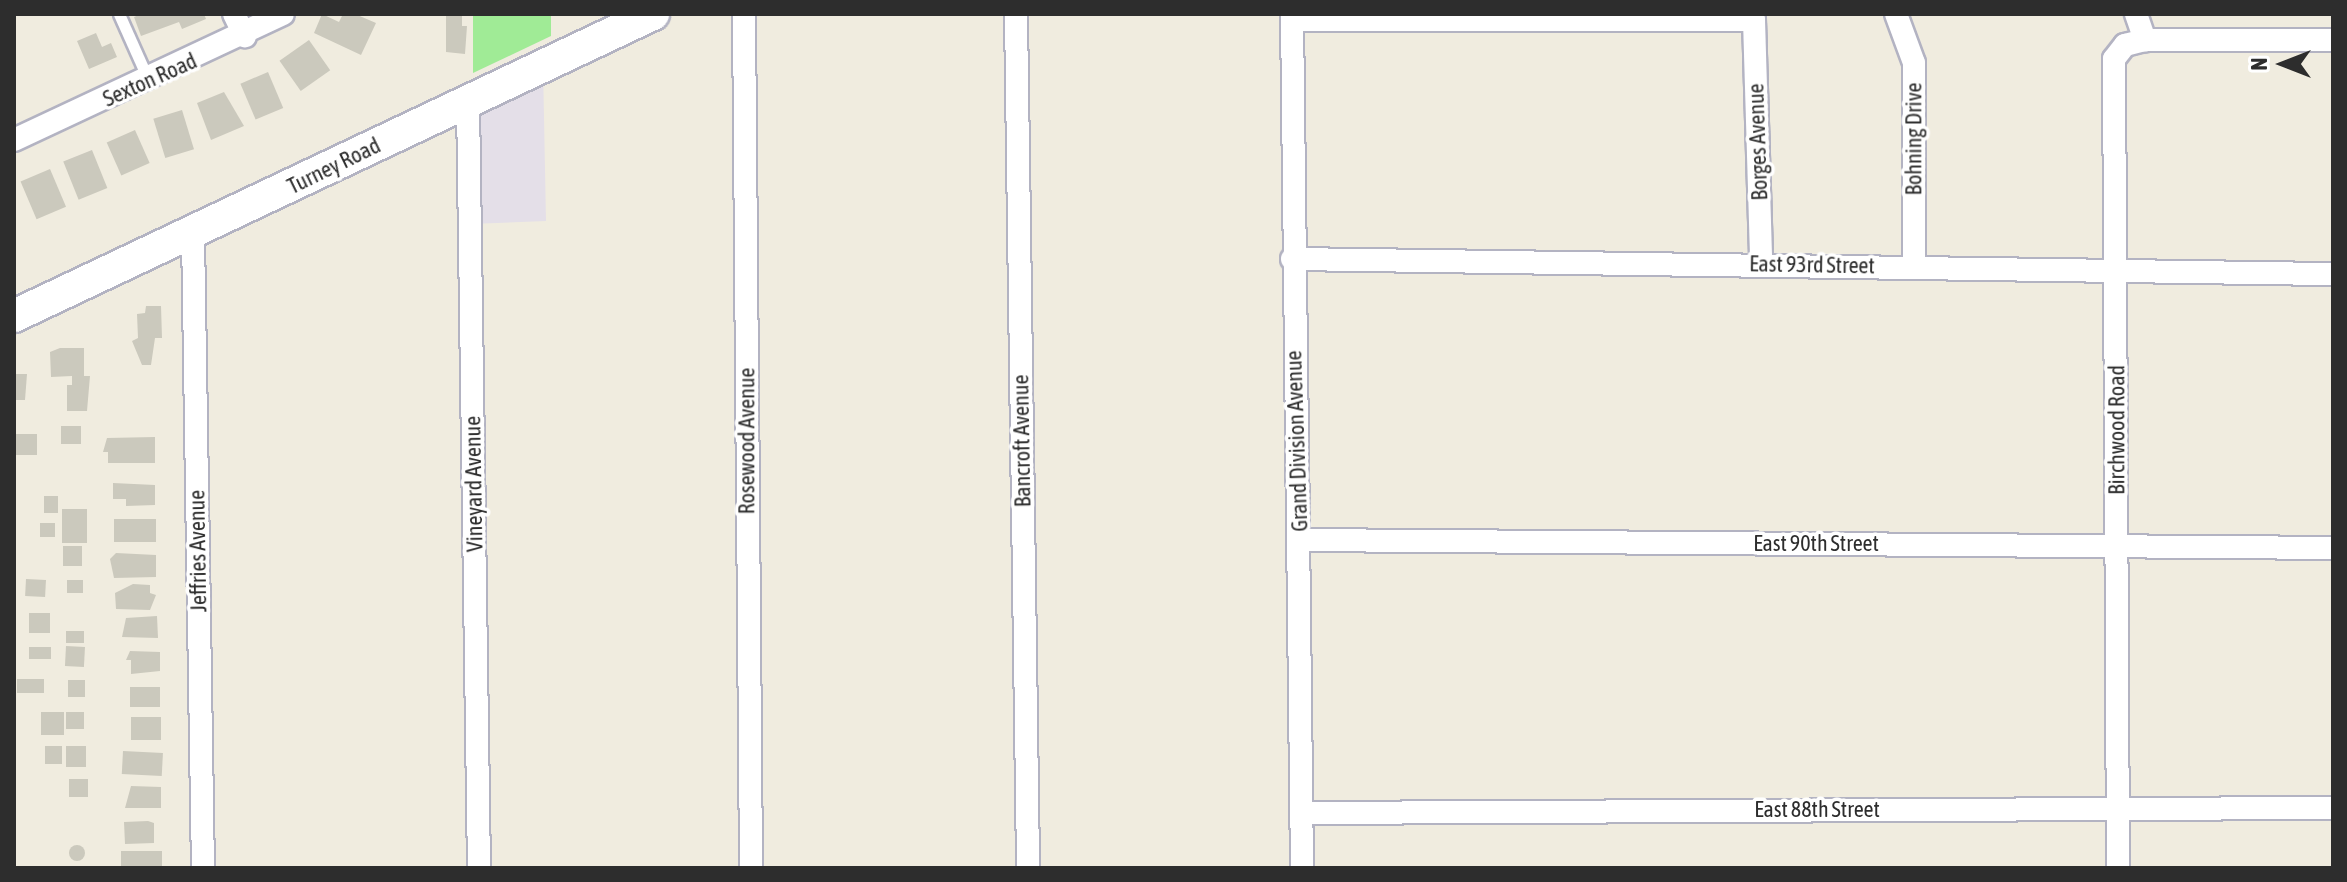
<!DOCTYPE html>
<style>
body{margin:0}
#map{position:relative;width:2347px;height:882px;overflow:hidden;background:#f0ecdf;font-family:"Asap Condensed",sans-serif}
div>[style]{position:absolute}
.industrial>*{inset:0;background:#e4dfe8}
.green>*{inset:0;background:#a0eb96}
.building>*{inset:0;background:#cbc9bd;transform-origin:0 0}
.round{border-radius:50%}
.roads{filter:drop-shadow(2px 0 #b3b3c2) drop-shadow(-2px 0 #b3b3c2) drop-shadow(0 2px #b3b3c2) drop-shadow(0 -2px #b3b3c2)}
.service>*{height:11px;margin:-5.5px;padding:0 5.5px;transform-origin:5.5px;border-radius:5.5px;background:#fff}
.minor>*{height:22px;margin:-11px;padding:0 11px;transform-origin:11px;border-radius:11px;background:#fff}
.secondary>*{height:32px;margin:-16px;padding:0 16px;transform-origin:16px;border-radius:16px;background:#fff}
span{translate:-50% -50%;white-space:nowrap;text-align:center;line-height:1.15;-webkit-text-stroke:7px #fff;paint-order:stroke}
.street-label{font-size:22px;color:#2d2d2d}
.frame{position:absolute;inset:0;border:16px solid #2d2d2d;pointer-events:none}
.north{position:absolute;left:2243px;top:24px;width:80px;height:80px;-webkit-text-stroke:6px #fff;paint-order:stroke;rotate:270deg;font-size:22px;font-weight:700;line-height:32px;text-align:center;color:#2d2d2d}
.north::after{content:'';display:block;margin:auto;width:28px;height:36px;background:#2d2d2d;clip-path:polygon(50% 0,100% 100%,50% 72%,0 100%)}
</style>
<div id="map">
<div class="industrial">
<div style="clip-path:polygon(543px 65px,546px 221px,470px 224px,468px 101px)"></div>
</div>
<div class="green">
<div style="clip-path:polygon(473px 14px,551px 14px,551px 36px,473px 73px)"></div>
</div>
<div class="building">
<div style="clip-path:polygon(141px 14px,204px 14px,206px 19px,182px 29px,179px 22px,141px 36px,134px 17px)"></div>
<div style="clip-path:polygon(322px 14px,339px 22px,343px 14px,355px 14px,376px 23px,361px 55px,314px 33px)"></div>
<div style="clip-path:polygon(446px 14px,462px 14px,462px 26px,467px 26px,465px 54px,446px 52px)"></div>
<div style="clip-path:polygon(96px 33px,102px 47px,111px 43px,117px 57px,89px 69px,77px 41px)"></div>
<div style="left:309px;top:40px;width:37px;height:36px;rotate:55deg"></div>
<div style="left:268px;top:72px;width:39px;height:30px;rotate:67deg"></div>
<div style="clip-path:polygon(224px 92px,244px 126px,211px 140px,197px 103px)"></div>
<div style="left:182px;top:110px;width:41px;height:30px;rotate:73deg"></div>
<div style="left:135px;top:130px;width:36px;height:31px;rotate:66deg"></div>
<div style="left:92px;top:150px;width:41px;height:31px;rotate:68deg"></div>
<div style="left:50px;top:169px;width:41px;height:32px;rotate:67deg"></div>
<div style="clip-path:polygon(146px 306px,161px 306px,162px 338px,155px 338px,151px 365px,142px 365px,132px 341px,138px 338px,137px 314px,145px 313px)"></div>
<div style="clip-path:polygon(60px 348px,84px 348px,84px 376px,90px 376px,87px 411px,67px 411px,67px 385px,72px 385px,72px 376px,51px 377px,50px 352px)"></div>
<div style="clip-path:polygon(14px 374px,27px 374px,25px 400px,14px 400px)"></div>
<div style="left:61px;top:426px;width:20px;height:18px"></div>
<div style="left:16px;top:434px;width:21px;height:21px"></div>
<div style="clip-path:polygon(155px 437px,155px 463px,108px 463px,108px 452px,103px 452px,107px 438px)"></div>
<div style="clip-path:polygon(113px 483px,155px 485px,155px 505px,126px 506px,126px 499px,113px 499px)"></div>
<div style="left:44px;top:496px;width:14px;height:17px"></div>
<div style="left:62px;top:509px;width:25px;height:34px"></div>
<div style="left:114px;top:519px;width:42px;height:23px"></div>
<div style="left:40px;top:523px;width:15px;height:14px"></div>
<div style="left:63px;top:546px;width:19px;height:20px"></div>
<div style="clip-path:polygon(116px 553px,156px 555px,156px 577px,114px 578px,110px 559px)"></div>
<div style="left:26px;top:579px;width:20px;height:17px;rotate:3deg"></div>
<div style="left:67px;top:580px;width:16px;height:13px"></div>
<div style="clip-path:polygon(133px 584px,150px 585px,150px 593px,156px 595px,150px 610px,116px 609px,115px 593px)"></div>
<div style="left:29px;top:613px;width:21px;height:20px"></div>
<div style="clip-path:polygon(157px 616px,158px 638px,122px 637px,126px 618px)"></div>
<div style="left:66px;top:631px;width:18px;height:12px"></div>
<div style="left:66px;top:646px;width:19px;height:20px;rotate:3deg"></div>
<div style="left:29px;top:647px;width:22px;height:12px"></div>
<div style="clip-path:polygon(130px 651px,160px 652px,160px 671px,131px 674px,131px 660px,126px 660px)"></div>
<div style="left:17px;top:679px;width:27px;height:14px"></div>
<div style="left:68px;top:680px;width:17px;height:17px"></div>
<div style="left:130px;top:687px;width:30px;height:20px"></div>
<div style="left:41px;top:712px;width:23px;height:23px"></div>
<div style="left:66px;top:712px;width:18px;height:17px"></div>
<div style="left:131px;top:717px;width:30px;height:23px"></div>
<div style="left:45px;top:746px;width:17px;height:18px"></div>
<div style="left:66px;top:746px;width:20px;height:21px"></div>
<div style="left:123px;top:751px;width:40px;height:23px;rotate:3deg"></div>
<div style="left:69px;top:779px;width:19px;height:18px"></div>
<div style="clip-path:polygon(131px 786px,161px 787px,161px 808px,125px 808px)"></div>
<div style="clip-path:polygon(148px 821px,154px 823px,154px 843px,125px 844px,124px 822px)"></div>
<div class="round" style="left:69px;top:845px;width:16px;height:16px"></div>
<div style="left:162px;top:851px;width:17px;height:41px;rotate:90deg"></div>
</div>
<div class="roads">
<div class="service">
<div style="left:119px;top:14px;width:71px;rotate:66deg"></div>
</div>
<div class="minor">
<div style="left:234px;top:14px;width:25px;rotate:64deg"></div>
<div style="left:744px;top:14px;width:854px;rotate:89.53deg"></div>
<div style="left:1016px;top:14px;width:854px;rotate:89.19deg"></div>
<div style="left:1292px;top:14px;width:854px;rotate:89.33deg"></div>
<div style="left:1896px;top:14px;width:52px;rotate:69.8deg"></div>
<div style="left:1914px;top:63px;width:204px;rotate:90deg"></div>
<div style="left:2136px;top:14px;width:28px;rotate:71deg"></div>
<div style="left:1292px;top:20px;width:462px"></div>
<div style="left:1754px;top:20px;width:243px;rotate:88.3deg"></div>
<div style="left:468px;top:101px;width:767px;rotate:89.18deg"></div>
<div style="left:14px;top:140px;width:297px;rotate:-25.1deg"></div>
<div style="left:193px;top:234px;width:634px;rotate:89.1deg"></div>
<div style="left:1292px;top:259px;width:1041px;rotate:0.83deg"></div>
<div style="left:1300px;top:540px;width:1033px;rotate:0.44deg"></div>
<div style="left:1301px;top:813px;width:1032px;rotate:-0.28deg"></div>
<div style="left:2118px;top:868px;width:809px;rotate:-90.28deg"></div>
<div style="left:2114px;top:59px;width:18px;rotate:-52deg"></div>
<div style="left:2125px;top:45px;width:21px;rotate:-14deg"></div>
<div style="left:2145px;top:40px;width:188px"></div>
</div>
<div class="secondary">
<div style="left:14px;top:316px;width:707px;rotate:-25.3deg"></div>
</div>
</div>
<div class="street-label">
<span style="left:150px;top:80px;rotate:-24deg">Sexton Road</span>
<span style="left:1914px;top:139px;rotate:-90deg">Bohning Drive</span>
<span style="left:1758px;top:142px;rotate:-92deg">Borges Avenue</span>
<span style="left:334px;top:166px;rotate:-26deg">Turney Road</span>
<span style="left:1812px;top:265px;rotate:1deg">East 93rd Street</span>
<span style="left:2117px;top:430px;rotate:-90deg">Birchwood Road</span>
<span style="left:747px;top:441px;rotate:-90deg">Rosewood Avenue</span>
<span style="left:1022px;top:441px;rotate:-91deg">Bancroft Avenue</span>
<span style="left:1297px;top:441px;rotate:-92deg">Grand Division Avenue</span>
<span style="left:474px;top:484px;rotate:-91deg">Vineyard Avenue</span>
<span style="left:1816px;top:544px">East 90th Street</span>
<span style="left:198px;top:551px;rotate:-91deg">Jeffries Avenue</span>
<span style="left:1817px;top:810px">East 88th Street</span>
</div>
<div class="frame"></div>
<div class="north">N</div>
</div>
